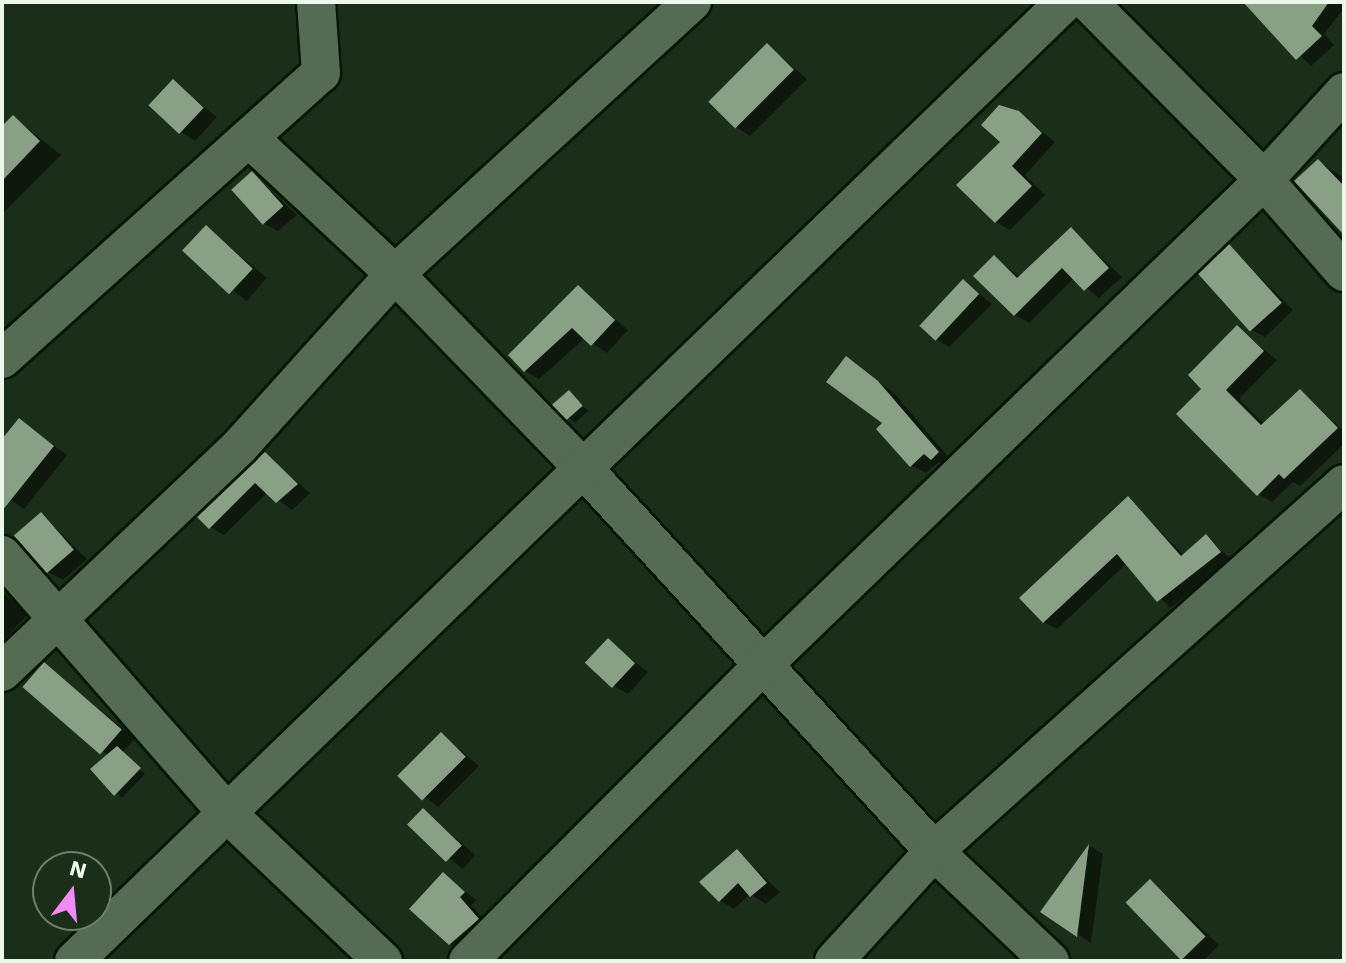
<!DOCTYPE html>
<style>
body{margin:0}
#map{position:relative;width:1346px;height:963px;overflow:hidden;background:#1b2e1a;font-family:"Work Sans",sans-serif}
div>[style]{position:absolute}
.shadow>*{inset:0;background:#0007;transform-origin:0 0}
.building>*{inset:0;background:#89a087;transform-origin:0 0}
.roads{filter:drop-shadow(2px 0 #051604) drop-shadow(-2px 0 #051604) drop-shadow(0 2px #051604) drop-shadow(0 -2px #051604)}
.minor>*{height:38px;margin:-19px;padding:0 19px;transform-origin:19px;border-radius:19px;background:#556b54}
span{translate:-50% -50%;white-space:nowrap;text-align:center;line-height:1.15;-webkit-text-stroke:8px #1b2e1a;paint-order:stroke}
.frame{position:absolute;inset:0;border:4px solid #ecf8ea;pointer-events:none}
.north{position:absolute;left:32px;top:851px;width:80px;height:80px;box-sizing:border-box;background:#1b2e1a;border:2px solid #6f7f6d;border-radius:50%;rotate:16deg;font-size:22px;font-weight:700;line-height:32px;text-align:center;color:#ecf8ea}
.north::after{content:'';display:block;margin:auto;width:28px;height:36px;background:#f18af4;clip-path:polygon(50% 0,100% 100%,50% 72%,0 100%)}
</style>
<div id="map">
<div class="shadow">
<div style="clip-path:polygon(1245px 2px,1344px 2px,1344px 8px,1324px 34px,1334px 45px,1311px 66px)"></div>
<div style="clip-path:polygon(768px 46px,807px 79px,750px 136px,736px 127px)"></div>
<div style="clip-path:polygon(173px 82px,217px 117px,195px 141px,181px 132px)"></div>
<div style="clip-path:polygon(1019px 113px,1055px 142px,1025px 175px,1045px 195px,1010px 230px,996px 222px,1002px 142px)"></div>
<div style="clip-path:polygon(13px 117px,61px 155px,2px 214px,2px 129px)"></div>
<div style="clip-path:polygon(1318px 161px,1344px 178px,1344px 231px)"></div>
<div style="clip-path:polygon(252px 173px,297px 215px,278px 231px,263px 223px)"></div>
<div style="left:206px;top:227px;width:79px;height:31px;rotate:40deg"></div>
<div style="clip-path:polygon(1071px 230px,1122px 277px,1099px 298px,1074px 278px,1029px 323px,1015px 315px,994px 258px,1021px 278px)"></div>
<div style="clip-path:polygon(1230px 247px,1293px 310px,1265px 337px,1252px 330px)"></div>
<div style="clip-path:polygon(963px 281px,992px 304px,949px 347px,935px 339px)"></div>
<div style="clip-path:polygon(578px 288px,628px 330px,607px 353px,585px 338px,539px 379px,525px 371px)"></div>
<div style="clip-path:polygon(1237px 328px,1277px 360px,1239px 399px,1265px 425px,1300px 392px,1344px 431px,1344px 444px,1300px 486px,1293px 482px,1272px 502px,1258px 494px,1204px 389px)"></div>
<div style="clip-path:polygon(846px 359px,893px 392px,952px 461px,947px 466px,939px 462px,926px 473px,911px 465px)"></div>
<div style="clip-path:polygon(569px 393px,588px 411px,575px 423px,555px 405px)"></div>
<div style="clip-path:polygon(19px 421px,67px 455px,24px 509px,2px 494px,2px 442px)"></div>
<div style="clip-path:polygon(265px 454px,310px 493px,292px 510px,268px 492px,224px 535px,210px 527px)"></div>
<div style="clip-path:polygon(1128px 499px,1184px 555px,1206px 537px,1232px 560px,1170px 608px,1127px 563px,1057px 629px,1044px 622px)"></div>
<div style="clip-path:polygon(42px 515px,87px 559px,63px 580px,48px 572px)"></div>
<div style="clip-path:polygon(2px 591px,28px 614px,2px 642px)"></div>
<div style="clip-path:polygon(608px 641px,648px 672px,628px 694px,614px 686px)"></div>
<div style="clip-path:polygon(45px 665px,135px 738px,122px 753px,145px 774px,122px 798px,93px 769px,109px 756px,23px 685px)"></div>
<div style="clip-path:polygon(441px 734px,479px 766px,438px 807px,400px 776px)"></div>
<div style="left:423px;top:811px;width:68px;height:19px;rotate:40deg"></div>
<div style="clip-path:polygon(1090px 846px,1103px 854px,1091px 943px,1042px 911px)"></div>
<div style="clip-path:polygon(737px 851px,780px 892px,766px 904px,750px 894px,734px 909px,720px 901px)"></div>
<div style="clip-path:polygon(444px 874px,476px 900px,471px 905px,490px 926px,462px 951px,450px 944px)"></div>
<div style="clip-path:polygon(1151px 881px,1219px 945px,1203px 961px,1183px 958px)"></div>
</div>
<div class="building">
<div style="clip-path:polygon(1243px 2px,1329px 2px,1312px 26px,1322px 36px,1296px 60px)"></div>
<div style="left:767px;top:43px;width:38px;height:83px;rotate:45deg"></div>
<div style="left:173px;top:79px;width:42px;height:36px;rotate:43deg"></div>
<div style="clip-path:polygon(999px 105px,1019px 111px,1042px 133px,1012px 166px,1032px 186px,995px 223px,956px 185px,1000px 142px,981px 125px)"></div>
<div style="clip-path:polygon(13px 115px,40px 141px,2px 181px,2px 126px)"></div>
<div style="clip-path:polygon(1318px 159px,1344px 186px,1344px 235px,1294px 181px)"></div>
<div style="left:252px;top:171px;width:47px;height:28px;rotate:48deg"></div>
<div style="left:206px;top:225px;width:64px;height:35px;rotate:43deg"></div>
<div style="clip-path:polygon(1071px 227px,1109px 268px,1084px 291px,1062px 268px,1014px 316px,973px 276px,994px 255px,1017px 278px)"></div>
<div style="left:1229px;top:244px;width:79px;height:43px;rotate:48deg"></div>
<div style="left:963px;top:279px;width:22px;height:64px;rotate:43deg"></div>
<div style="clip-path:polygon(578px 285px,615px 320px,591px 346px,572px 328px,524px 372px,508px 355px)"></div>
<div style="clip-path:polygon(1237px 325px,1264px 351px,1226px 390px,1261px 425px,1300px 389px,1338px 428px,1284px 479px,1279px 474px,1257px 496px,1176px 414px,1201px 389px,1188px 375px)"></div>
<div style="clip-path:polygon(846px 356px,878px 381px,939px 452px,931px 460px,924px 454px,910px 467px,876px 429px,882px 423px,826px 382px)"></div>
<div style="left:569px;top:390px;width:21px;height:23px;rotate:49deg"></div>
<div style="clip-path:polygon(19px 418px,54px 446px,2px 511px,2px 439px)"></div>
<div style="clip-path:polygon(265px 452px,298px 484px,276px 503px,255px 483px,209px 529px,197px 517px)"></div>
<div style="clip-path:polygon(1128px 496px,1181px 556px,1206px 534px,1221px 552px,1157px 602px,1117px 554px,1043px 623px,1019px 598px)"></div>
<div style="left:41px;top:512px;width:50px;height:36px;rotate:49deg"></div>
<div style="left:608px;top:638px;width:37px;height:34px;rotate:43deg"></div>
<div style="left:44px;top:662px;width:103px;height:33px;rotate:41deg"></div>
<div style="left:441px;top:732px;width:35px;height:62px;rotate:45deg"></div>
<div style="clip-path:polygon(117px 746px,141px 768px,114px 796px,90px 769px)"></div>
<div style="left:423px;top:808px;width:54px;height:23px;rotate:44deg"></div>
<div style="clip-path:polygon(1089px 844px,1077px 937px,1040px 912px)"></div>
<div style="clip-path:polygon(737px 849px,767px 883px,750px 897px,738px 883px,719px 902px,699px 882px)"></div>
<div style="clip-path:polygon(443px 872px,465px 892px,460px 897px,479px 919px,449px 945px,409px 909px)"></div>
<div style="left:1150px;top:879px;width:80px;height:34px;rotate:46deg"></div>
</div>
<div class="roads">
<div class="minor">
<div style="left:1088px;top:2px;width:250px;rotate:45.3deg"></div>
<div style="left:1264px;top:180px;width:122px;rotate:49deg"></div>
<div style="left:249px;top:138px;width:200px;rotate:43deg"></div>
<div style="left:395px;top:274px;width:267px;rotate:45.9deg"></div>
<div style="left:581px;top:466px;width:522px;rotate:47.48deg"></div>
<div style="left:934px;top:851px;width:160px;rotate:43.5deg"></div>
<div style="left:2px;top:359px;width:428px;rotate:-41.9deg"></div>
<div style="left:321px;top:73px;width:71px;rotate:-94deg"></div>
<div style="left:2px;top:555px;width:347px;rotate:48.9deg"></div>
<div style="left:230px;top:816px;width:211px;rotate:43.5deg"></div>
<div style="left:2px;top:672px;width:328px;rotate:-43.5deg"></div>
<div style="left:240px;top:446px;width:232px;rotate:-48deg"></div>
<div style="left:395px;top:274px;width:403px;rotate:-42.5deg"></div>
<div style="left:74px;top:961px;width:1379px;rotate:-44.06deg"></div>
<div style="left:468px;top:961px;width:416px;rotate:-45.1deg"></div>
<div style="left:762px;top:666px;width:699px;rotate:-44.07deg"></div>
<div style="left:1264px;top:180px;width:119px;rotate:-47.7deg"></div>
<div style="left:834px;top:961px;width:149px;rotate:-47.7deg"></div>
<div style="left:934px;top:851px;width:550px;rotate:-41.83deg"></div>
</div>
</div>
<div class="frame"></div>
<div class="north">N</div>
</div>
